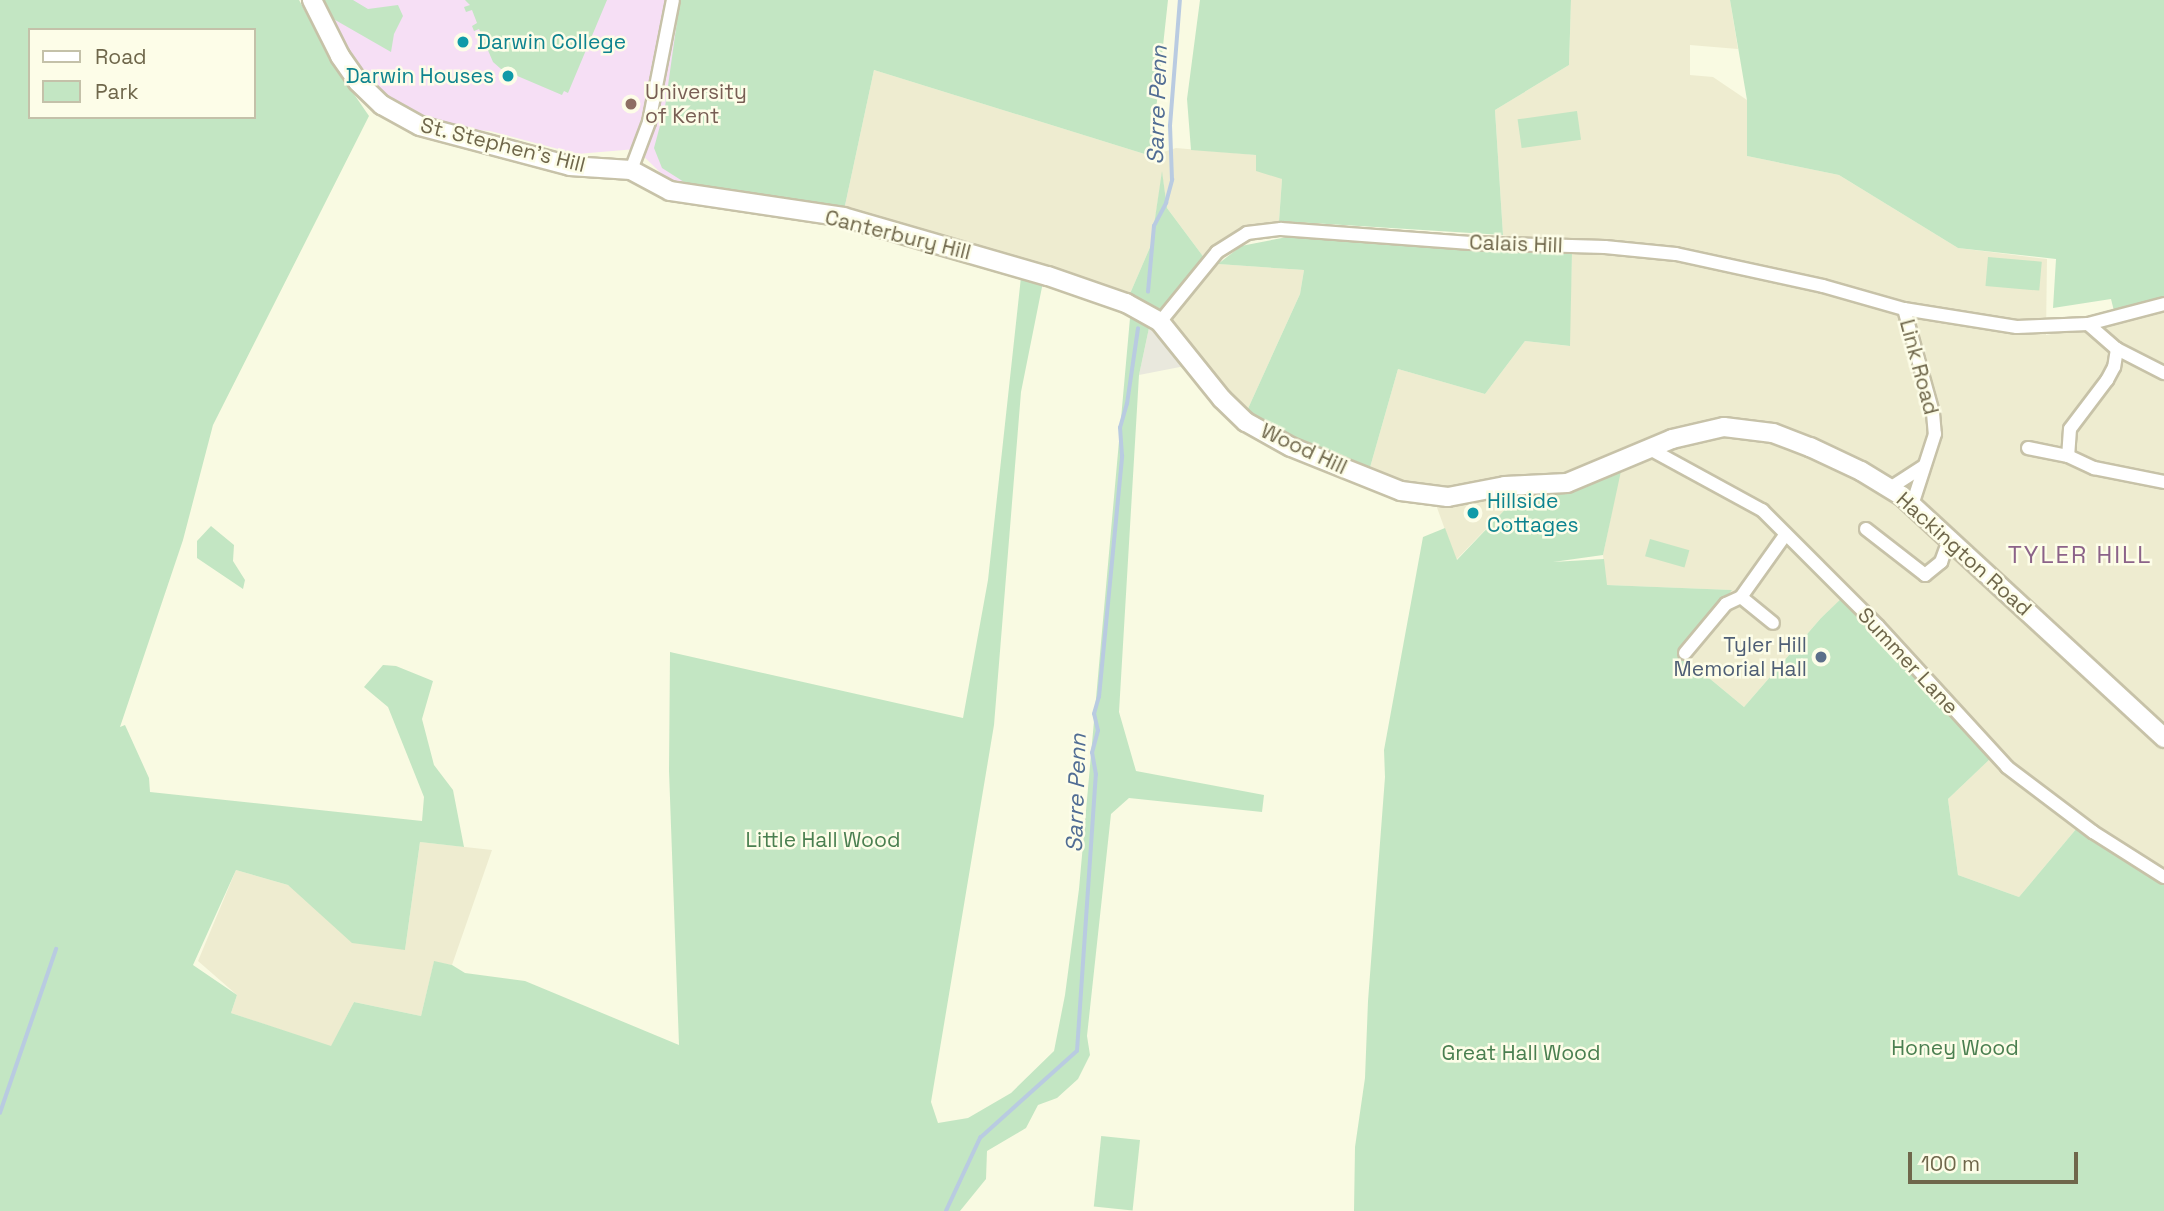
<!DOCTYPE html>
<style>
body{margin:0}
#map{position:relative;width:2164px;height:1211px;overflow:hidden;background:#f9fae2;font-family:"Space Grotesk",sans-serif}
div>[style]{position:absolute}
.residential>*{inset:0;background:#eeecd0}
.industrial>*{inset:0;background:#e9e8dd}
.education>*{inset:0;background:#f6dff5}
.green>*{inset:0;background:#c3e6c3;transform-origin:0 0}
.stream>*{height:3.5px;margin:-1.75px;padding:0 1.75px;transform-origin:1.75px;border-radius:1.75px;background:#b9cbe1}
.roads{filter:drop-shadow(2px 0 #c7c2a8) drop-shadow(-2px 0 #c7c2a8) drop-shadow(0 2px #c7c2a8) drop-shadow(0 -2px #c7c2a8)}
.street>*{height:12px;margin:-6px;padding:0 6px;transform-origin:6px;border-radius:6px;background:#fff}
.secondary>*{height:18px;margin:-9px;padding:0 9px;transform-origin:9px;border-radius:9px;background:#fff}
.dots>*{width:19px;height:19px;translate:-50% -50%;box-sizing:border-box;border:4px solid #fdfde8;border-radius:50%}
span{translate:-50% -50%;white-space:nowrap;text-align:center;line-height:1.15;-webkit-text-stroke:5px #fdfde8;paint-order:stroke}
.culture-label{font-size:21px;color:#0d838f}
.left{translate:0 -50%;text-align:left}
.right{translate:-100% -50%;text-align:right}
.education-label{font-size:21px;color:#785e54}
.street-label{font-size:21px;color:#6f674b}
.service-label{font-size:21px;color:#4e5e75}
.park-label{font-size:21px;color:#4a7f50}
.water-label{font-size:23px;color:#516d94;font-style:italic}
.quarter-label{font-size:24px;color:#8c6389;letter-spacing:2px}
.legend{position:absolute;left:28px;top:28px;width:228px;height:91px;box-sizing:border-box;background:#fdfde8;border:2px solid #c4c1a9;margin:0;padding:9px 12px;list-style:none;font-size:21px;color:#6f674b}
.legend li{display:flex;align-items:center;gap:14px;height:35px}
.legend b{width:35px;border:2px solid #c4c1a9}
.scale{position:absolute;left:1908px;top:1152px;width:170px;height:32px;box-sizing:border-box;border:4px solid #6f674b;border-top:0;padding-left:9px;font-size:21px;line-height:24px;white-space:nowrap;color:#6f674b;-webkit-text-stroke:5px #fdfde8;paint-order:stroke}
</style>
<div id="map">
<div class="residential">
<div style="clip-path:polygon(1571px 0,1730px 0,1738px 49px,1690px 45px,1690px 75px,1713px 77px,1747px 100px,1747px 156px,1839px 175px,1958px 248px,2047px 259px,2046px 335px,2130px 320px,2164px 309px,2164px 874px,2093px 829px,2077px 828px,2019px 897px,1958px 875px,1948px 799px,1996px 753px,1849px 592px,1821px 618px,1744px 707px,1680px 654px,1731px 590px,1606px 585px,1603px 555px,1624px 451px,1515px 499px,1456px 560px,1431px 491px,1369px 471px,1398px 369px,1485px 394px,1525px 341px,1569px 346px,1572px 254px,1503px 235px,1495px 110px,1569px 65px)"></div>
<div style="clip-path:polygon(874px 70px,1151px 156px,1176px 148px,1257px 155px,1282px 179px,1279px 221px,1223px 241px,1218px 264px,1304px 270px,1300px 294px,1246px 413px,1162px 313px,1205px 259px,1167px 208px,1162px 174px,1151px 245px,1129px 296px,844px 210px)"></div>
<div style="clip-path:polygon(420px 842px,492px 850px,452px 965px,434px 962px,421px 1016px,354px 1002px,331px 1047px,231px 1013px,237px 995px,198px 961px,236px 870px,288px 885px,405px 950px)"></div>
</div>
<div class="industrial">
<div style="clip-path:polygon(1149px 328px,1185px 366px,1139px 375px)"></div>
</div>
<div class="education">
<div style="clip-path:polygon(319px 0,886px 0,844px 210px,694px 186px,666px 178px,636px 149px,577px 154px,490px 131px,437px 127px,401px 110px,380px 95px,354px 66px)"></div>
</div>
<div class="green">
<div style="clip-path:polygon(evenodd,0 0,299px 0,336px 68px,369px 116px,213px 425px,183px 540px,120px 727px,125px 725px,149px 778px,150px 792px,422px 821px,424px 797px,388px 707px,364px 687px,383px 665px,396px 666px,433px 681px,422px 719px,434px 765px,453px 790px,464px 847px,420px 842px,405px 950px,352px 943px,288px 885px,236px 870px,193px 965px,237px 995px,231px 1013px,331px 1046px,354px 1002px,421px 1016px,434px 961px,452px 965px,465px 973px,525px 981px,679px 1045px,669px 771px,670px 652px,963px 718px,988px 580px,1021px 277px,1043px 282px,1021px 392px,994px 725px,931px 1102px,938px 1123px,968px 1118px,1011px 1093px,1054px 1051px,1065px 995px,1079px 889px,1130px 318px,1149px 328px,1139px 375px,1119px 712px,1136px 771px,1264px 795px,1262px 812px,1129px 798px,1111px 814px,1087px 1036px,1090px 1055px,1078px 1079px,1057px 1098px,1038px 1105px,1026px 1128px,987px 1151px,986px 1179px,960px 1211px,0 1211px,0 0,30px 30px,254px 30px,254px 117px,30px 117px,30px 30px)"></div>
<div style="clip-path:polygon(320px 0,353px 0,368px 9px,398px 5px,403px 16px,394px 34px,391px 52px,330px 17px)"></div>
<div style="clip-path:polygon(465px 0,607px 0,568px 93px,564px 91px,562px 95px,501px 69px,493px 62px,487px 48px,481px 50px,479px 45px,485px 42px,479px 29px,474px 31px,472px 26px,477px 23px,472px 10px,466px 12px,464px 7px,470px 5px)"></div>
<div style="clip-path:polygon(680px 0,1168px 0,1151px 156px,874px 70px,844px 210px,760px 199px,684px 182px,662px 168px,654px 148px,665px 107px)"></div>
<div style="clip-path:polygon(1200px 0,1571px 0,1569px 65px,1495px 110px,1503px 235px,1279px 221px,1282px 179px,1256px 171px,1256px 155px,1191px 150px,1187px 99px)"></div>
<div style="clip-path:polygon(1730px 0,2164px 0,2164px 297px,2114px 311px,2111px 299px,2053px 308px,2056px 259px,1958px 248px,1839px 175px,1747px 156px,1747px 100px)"></div>
<div style="left:1577px;top:111px;width:29px;height:60px;rotate:82deg"></div>
<div style="clip-path:polygon(1162px 171px,1167px 208px,1205px 259px,1162px 313px,1129px 296px,1151px 245px)"></div>
<div style="clip-path:polygon(1287px 237px,1572px 253px,1570px 346px,1525px 341px,1485px 394px,1398px 369px,1369px 471px,1294px 440px,1246px 413px,1300px 294px,1304px 270px,1218px 264px,1241px 246px)"></div>
<div style="left:1988px;top:257px;width:54px;height:29px;rotate:5deg"></div>
<div style="clip-path:polygon(1621px 471px,1603px 555px,1553px 562px,1604px 559px,1607px 585px,1732px 590px,1680px 654px,1744px 707px,1821px 618px,1845px 595px,1991px 758px,1948px 799px,1958px 875px,2019px 897px,2077px 828px,2164px 877px,2164px 1211px,1354px 1211px,1355px 1147px,1365px 1078px,1368px 1001px,1385px 777px,1384px 750px,1423px 537px,1445px 528px,1457px 560px,1515px 499px,1561px 493px)"></div>
<div style="clip-path:polygon(211px 526px,234px 545px,233px 561px,245px 580px,243px 589px,197px 558px,197px 541px)"></div>
<div style="left:1650px;top:539px;width:41px;height:18px;rotate:16deg"></div>
<div style="left:1140px;top:1140px;width:71px;height:39px;rotate:96deg"></div>
</div>
<div class="stream">
<div style="left:1148px;top:292px;width:66px;rotate:-84.8deg"></div>
<div style="left:1154px;top:226px;width:26px;rotate:-62deg"></div>
<div style="left:1166px;top:203px;width:24px;rotate:-75deg"></div>
<div style="left:1172px;top:180px;width:54px;rotate:-92.1deg"></div>
<div style="left:1170px;top:126px;width:126px;rotate:-85.5deg"></div>
<div style="left:0;top:1113px;width:173px;rotate:-71.1deg"></div>
<div style="left:946px;top:1211px;width:81px;rotate:-65deg"></div>
<div style="left:980px;top:1138px;width:130px;rotate:-41.9deg"></div>
<div style="left:1077px;top:1051px;width:277px;rotate:-86.1deg"></div>
<div style="left:1096px;top:775px;width:22px;rotate:-100deg"></div>
<div style="left:1092px;top:753px;width:23px;rotate:-75deg"></div>
<div style="left:1098px;top:731px;width:17px;rotate:-103deg"></div>
<div style="left:1094px;top:714px;width:18px;rotate:-74deg"></div>
<div style="left:1099px;top:697px;width:242px;rotate:-84.5deg"></div>
<div style="left:1122px;top:456px;width:28px;rotate:-94deg"></div>
<div style="left:1120px;top:428px;width:25px;rotate:-74deg"></div>
<div style="left:1127px;top:404px;width:76px;rotate:-81.7deg"></div>
</div>
<div class="roads">
<div class="street">
<div style="left:631px;top:170px;width:51px;rotate:-69.4deg"></div>
<div style="left:649px;top:122px;width:124px;rotate:-78.9deg"></div>
<div style="left:1904px;top:309px;width:108px;rotate:74.4deg"></div>
<div style="left:1933px;top:413px;width:21px;rotate:85deg"></div>
<div style="left:1935px;top:434px;width:75px;rotate:107.9deg"></div>
<div style="left:1160px;top:322px;width:90px;rotate:-50.8deg"></div>
<div style="left:1217px;top:252px;width:36px;rotate:-32deg"></div>
<div style="left:1247px;top:233px;width:34px;rotate:-7deg"></div>
<div style="left:1281px;top:229px;width:190px;rotate:4.2deg"></div>
<div style="left:1470px;top:243px;width:135px;rotate:1.7deg"></div>
<div style="left:1605px;top:247px;width:71px;rotate:5.6deg"></div>
<div style="left:1676px;top:254px;width:150px;rotate:12.3deg"></div>
<div style="left:1823px;top:286px;width:84px;rotate:15.9deg"></div>
<div style="left:1904px;top:309px;width:114px;rotate:9.1deg"></div>
<div style="left:2017px;top:327px;width:71px;rotate:-2.4deg"></div>
<div style="left:2088px;top:324px;width:79px;rotate:-14.7deg"></div>
<div style="left:2088px;top:324px;width:38px;rotate:41deg"></div>
<div style="left:2117px;top:349px;width:53px;rotate:27.1deg"></div>
<div style="left:2117px;top:349px;width:18px;rotate:99deg"></div>
<div style="left:2114px;top:367px;width:15px;rotate:118deg"></div>
<div style="left:2107px;top:380px;width:61px;rotate:127.1deg"></div>
<div style="left:2070px;top:429px;width:27px;rotate:94deg"></div>
<div style="left:2068px;top:456px;width:29px;rotate:25deg"></div>
<div style="left:2094px;top:468px;width:71px;rotate:11.3deg"></div>
<div style="left:2028px;top:448px;width:41px;rotate:11.3deg"></div>
<div style="left:1650px;top:449px;width:128px;rotate:28.6deg"></div>
<div style="left:1762px;top:510px;width:164px;rotate:45deg"></div>
<div style="left:1878px;top:626px;width:191px;rotate:47.5deg"></div>
<div style="left:2007px;top:767px;width:108px;rotate:37.1deg"></div>
<div style="left:2093px;top:832px;width:84px;rotate:32.4deg"></div>
<div style="left:1890px;top:488px;width:40px;rotate:-32.9deg"></div>
<div style="left:1866px;top:529px;width:75px;rotate:37.9deg"></div>
<div style="left:1925px;top:575px;width:21px;rotate:-39deg"></div>
<div style="left:1941px;top:562px;width:23px;rotate:-70deg"></div>
<div style="left:1741px;top:597px;width:41px;rotate:39.1deg"></div>
<div style="left:1685px;top:653px;width:64px;rotate:-50.1deg"></div>
<div style="left:1726px;top:604px;width:17px;rotate:-25deg"></div>
<div style="left:1741px;top:597px;width:77px;rotate:-54.5deg"></div>
</div>
<div class="secondary">
<div style="left:312px;top:0;width:63px;rotate:63.4deg"></div>
<div style="left:340px;top:56px;width:32px;rotate:55deg"></div>
<div style="left:358px;top:82px;width:33px;rotate:44deg"></div>
<div style="left:382px;top:105px;width:43px;rotate:28.9deg"></div>
<div style="left:420px;top:126px;width:155px;rotate:14.9deg"></div>
<div style="left:570px;top:166px;width:61px;rotate:3.8deg"></div>
<div style="left:631px;top:170px;width:44px;rotate:28.3deg"></div>
<div style="left:670px;top:191px;width:175px;rotate:8.5deg"></div>
<div style="left:843px;top:217px;width:213px;rotate:16.1deg"></div>
<div style="left:1048px;top:276px;width:83px;rotate:19.1deg"></div>
<div style="left:1126px;top:303px;width:39px;rotate:29deg"></div>
<div style="left:1160px;top:322px;width:99px;rotate:51.2deg"></div>
<div style="left:1222px;top:399px;width:33px;rotate:44deg"></div>
<div style="left:1246px;top:422px;width:51px;rotate:29.1deg"></div>
<div style="left:1291px;top:447px;width:118px;rotate:21.8deg"></div>
<div style="left:1401px;top:491px;width:47px;rotate:7.3deg"></div>
<div style="left:1448px;top:497px;width:58px;rotate:-10.9deg"></div>
<div style="left:1505px;top:486px;width:62px;rotate:-2.8deg"></div>
<div style="left:1567px;top:483px;width:114px;rotate:-22.7deg"></div>
<div style="left:1672px;top:439px;width:53px;rotate:-13deg"></div>
<div style="left:1724px;top:427px;width:49px;rotate:7deg"></div>
<div style="left:1773px;top:433px;width:40px;rotate:21deg"></div>
<div style="left:1810px;top:447px;width:56px;rotate:25.2deg"></div>
<div style="left:1861px;top:471px;width:48px;rotate:31.4deg"></div>
<div style="left:1902px;top:496px;width:357px;rotate:42.7deg"></div>
</div>
</div>
<div class="dots">
<div style="left:463px;top:42px;background:#0f9aa8"></div>
<div style="left:508px;top:76px;background:#0f9aa8"></div>
<div style="left:631px;top:104px;background:#8d6e63"></div>
<div style="left:1473px;top:513px;background:#0f9aa8"></div>
<div style="left:1821px;top:657px;background:#5c6f8a"></div>
</div>
<div class="culture-label">
<span class="left" style="left:477px;top:42px">Darwin College</span>
<span class="right" style="left:494px;top:76px">Darwin Houses</span>
<span class="left" style="left:1487px;top:513px">Hillside<br>Cottages</span>
</div>
<div class="education-label">
<span class="left" style="left:645px;top:104px">University<br>of Kent</span>
</div>
<div class="street-label">
<span style="left:503px;top:145px;rotate:14deg">St. Stephen's Hill</span>
<span style="left:898px;top:235px;rotate:14deg">Canterbury Hill</span>
<span style="left:1516px;top:244px;rotate:2deg">Calais Hill</span>
<span style="left:1919px;top:367px;rotate:75deg">Link Road</span>
<span style="left:1304px;top:449px;rotate:25deg">Wood Hill</span>
<span style="left:1964px;top:554px;rotate:42deg">Hackington Road</span>
<span style="left:1908px;top:661px;rotate:47deg">Summer Lane</span>
</div>
<div class="service-label">
<span class="right" style="left:1807px;top:657px">Tyler Hill<br>Memorial Hall</span>
</div>
<div class="park-label">
<span style="left:823px;top:840px">Little Hall Wood</span>
<span style="left:1955px;top:1048px">Honey Wood</span>
<span style="left:1521px;top:1053px">Great Hall Wood</span>
</div>
<div class="water-label">
<span style="left:1157px;top:105px;rotate:-88deg">Sarre Penn</span>
<span style="left:1076px;top:793px;rotate:-88deg">Sarre Penn</span>
</div>
<div class="quarter-label">
<span style="left:2080px;top:555px">TYLER HILL</span>
</div>
<ul class="legend">
<li><b style="height:9px;background:#fff"></b>Road</li>
<li><b style="height:19px;background:#c3e6c3"></b>Park</li>
</ul>
<div class="scale">100 m</div>
</div>
